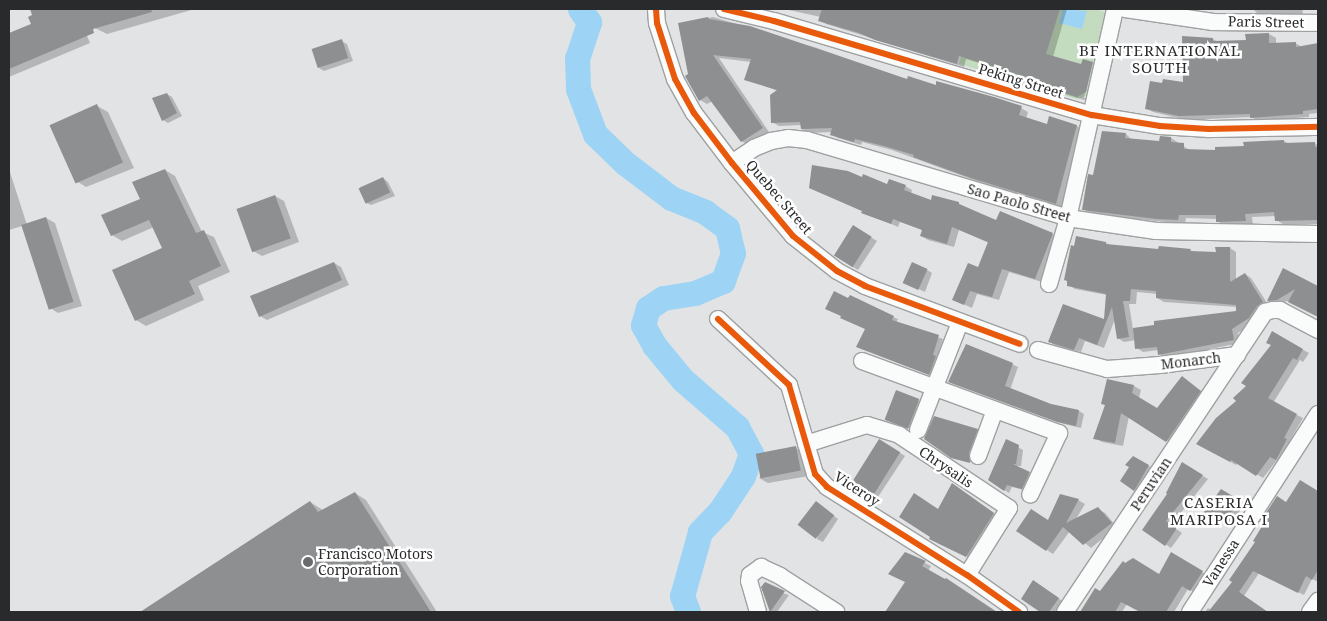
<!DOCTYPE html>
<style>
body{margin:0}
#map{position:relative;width:1327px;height:621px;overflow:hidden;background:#e1e3e5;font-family:"Noto Serif",serif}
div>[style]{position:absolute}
.green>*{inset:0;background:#c3dcbf}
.water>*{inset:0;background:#9dd4f6}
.shadow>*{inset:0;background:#0003;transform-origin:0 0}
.river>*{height:25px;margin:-12.5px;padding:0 12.5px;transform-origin:12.5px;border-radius:12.5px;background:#9dd4f6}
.building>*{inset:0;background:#8e8f91;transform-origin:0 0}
.roads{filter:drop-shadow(1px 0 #9fa0a1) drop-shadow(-1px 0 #9fa0a1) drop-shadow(0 1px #9fa0a1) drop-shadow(0 -1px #9fa0a1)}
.minor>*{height:16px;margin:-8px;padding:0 8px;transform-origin:8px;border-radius:8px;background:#fafbfb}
.cycleway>*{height:6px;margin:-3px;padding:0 3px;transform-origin:3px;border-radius:3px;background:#e8590c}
.dots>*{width:14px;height:14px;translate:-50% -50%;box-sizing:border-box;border:2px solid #fff;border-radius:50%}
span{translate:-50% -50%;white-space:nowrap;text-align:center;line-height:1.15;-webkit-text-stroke:5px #fff;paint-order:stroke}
.street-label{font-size:14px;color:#292a2b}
.poi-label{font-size:14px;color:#292a2b}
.left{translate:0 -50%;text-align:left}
.neighbourhood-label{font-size:15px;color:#292a2b;letter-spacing:1px}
.frame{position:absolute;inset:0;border:10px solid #292a2b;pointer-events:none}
</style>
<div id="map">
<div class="green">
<div style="clip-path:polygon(976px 9px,1095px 9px,1108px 13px,1089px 95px,1077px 99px,959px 64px)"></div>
</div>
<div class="water">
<div style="clip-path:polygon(1063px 9px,1087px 11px,1082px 29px,1059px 23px)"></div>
</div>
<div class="shadow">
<div style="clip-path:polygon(31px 9px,76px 9px,90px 43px,9px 77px,9px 32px,9px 34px,32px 25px,34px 16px)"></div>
<div style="clip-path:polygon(90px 9px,195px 9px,107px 34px,95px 28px)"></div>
<div style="clip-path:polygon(784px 9px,1067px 9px,1053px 57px,1082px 66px,1091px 63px,1084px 98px,1086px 98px,1094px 64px,1099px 67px,1092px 95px,1084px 100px,1052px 90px,1046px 86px,1047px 84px,966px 59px,964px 67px,826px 24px,820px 20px,821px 17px)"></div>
<div style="clip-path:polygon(1253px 9px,1303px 9px,1302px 16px,1259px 15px)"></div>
<div style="clip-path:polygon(713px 17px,817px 48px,908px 80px,1021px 108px,1028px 112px,1026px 119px,1048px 126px,1050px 118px,1077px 126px,1084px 130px,1063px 207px,979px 182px,892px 150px,862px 142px,861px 145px,838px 138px,831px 134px,832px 132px,809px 133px,802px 129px,802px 125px,779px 126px,772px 122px,778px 91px,746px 79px,751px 62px,719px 58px,769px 132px,749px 145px,741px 141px,713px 101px,707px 104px,700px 100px,686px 76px,689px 74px,679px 24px)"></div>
<div style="clip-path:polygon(1269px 34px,1276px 38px,1276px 44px,1295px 43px,1302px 47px,1318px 44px,1318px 113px,1309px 114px,1309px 117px,1258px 121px,1251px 117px,1187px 120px,1153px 112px,1146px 108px,1163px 84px,1185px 84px,1213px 39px,1218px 42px,1247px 41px)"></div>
<div style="clip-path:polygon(341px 41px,347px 44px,353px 61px,324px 71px,319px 68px)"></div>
<div style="clip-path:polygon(167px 94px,172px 97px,182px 116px,168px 123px,163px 120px)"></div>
<div style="clip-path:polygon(97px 106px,108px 112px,134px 168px,86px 187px,75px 180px)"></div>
<div style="clip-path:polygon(1126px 134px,1132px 140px,1160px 143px,1161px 137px,1171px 138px,1191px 151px,1217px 152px,1284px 141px,1289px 144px,1315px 143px,1318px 146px,1318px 224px,1283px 224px,1276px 220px,1276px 216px,1252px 217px,1253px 225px,1225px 226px,1217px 221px,1217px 219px,1186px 218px,1185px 223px,1165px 222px,1091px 214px,1084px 209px,1094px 176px)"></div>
<div style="clip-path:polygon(9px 169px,27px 225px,46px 218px,55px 223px,82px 306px,58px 313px,50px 308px,22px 226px,9px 230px)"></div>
<div style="clip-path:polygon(165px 170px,175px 176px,202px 232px,214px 237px,230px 272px,198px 286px,204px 300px,146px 326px,136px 320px,163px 249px,154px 227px,122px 241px,112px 235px)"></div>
<div style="clip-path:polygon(383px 178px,388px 182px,395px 196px,371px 205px,365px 202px,360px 187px)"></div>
<div style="clip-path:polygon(905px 186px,912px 190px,911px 194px,931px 201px,959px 204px,997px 222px,1052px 234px,1059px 238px,1042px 282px,1009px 272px,999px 300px,977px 294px,972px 308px,961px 303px,979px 269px,989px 243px,959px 230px,954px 247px,928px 240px,921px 236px,923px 230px,900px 222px,898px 227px,810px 188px)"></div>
<div style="clip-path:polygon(275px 196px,284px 201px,299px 242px,262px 256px,253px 251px)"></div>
<div style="clip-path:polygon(859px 230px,877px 241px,858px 270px,853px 267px)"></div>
<div style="clip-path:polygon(evenodd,1106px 243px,1111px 246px,1160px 251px,1190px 250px,1195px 253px,1217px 253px,1230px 248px,1236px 252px,1236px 280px,1245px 274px,1251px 278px,1269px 306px,1255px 322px,1238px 333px,1240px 343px,1166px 358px,1160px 354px,1159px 350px,1143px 352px,1137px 348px,1136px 340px,1124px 342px,1118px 338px,1115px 319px,1104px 348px,1085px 341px,1081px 352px,1056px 346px,1050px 342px,1105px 321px,1107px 295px,1075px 289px,1069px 285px,1106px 243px,1137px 292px,1158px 294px,1157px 298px,1164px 302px,1237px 307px,1237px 312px,1133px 329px,1129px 304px,1136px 304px,1137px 292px)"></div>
<div style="clip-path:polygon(334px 263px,341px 267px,349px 285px,267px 320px,260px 316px)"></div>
<div style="clip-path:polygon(927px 270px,932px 273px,925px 292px,910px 285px)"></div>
<div style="clip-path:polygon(1284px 270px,1318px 287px,1318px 316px,1288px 301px,1274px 304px,1268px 301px)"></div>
<div style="clip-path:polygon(893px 317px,898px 319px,896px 323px,943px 339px,937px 358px,940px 359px,934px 376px,863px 349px)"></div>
<div style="clip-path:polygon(1272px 333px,1309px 353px,1303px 362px,1300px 360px,1273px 403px,1303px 418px,1289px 442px,1292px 444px,1282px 463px,1277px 460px,1263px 478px,1238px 463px,1236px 465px,1198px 444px,1238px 401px,1272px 345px)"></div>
<div style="clip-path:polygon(1012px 364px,1018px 367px,1010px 390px,1051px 405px,1079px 411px,1084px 414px,1081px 428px,1064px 424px,954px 384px)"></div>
<div style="clip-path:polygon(1183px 378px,1207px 396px,1174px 445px,1129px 416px,1123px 446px,1102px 442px,1095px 438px,1106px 405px,1108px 380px,1134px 386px,1141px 390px,1139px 398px,1158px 410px)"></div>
<div style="left:897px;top:392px;width:33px;height:29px;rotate:23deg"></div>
<div style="clip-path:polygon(977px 430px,982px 433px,975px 463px,952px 457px)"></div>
<div style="clip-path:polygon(881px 441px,905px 456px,874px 503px,869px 500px)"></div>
<div style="clip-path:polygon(1006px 441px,1023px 450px,1021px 466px,1014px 466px,1034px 476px,1027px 491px,1012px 487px,1009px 493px,1004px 490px)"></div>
<div style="clip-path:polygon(796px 448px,804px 453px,809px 476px,768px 483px,759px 478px)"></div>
<div style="clip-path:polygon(1133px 457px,1154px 469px,1140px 493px,1121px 481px,1130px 467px)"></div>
<div style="clip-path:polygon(1182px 464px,1208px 479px,1171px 525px,1182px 533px,1171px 548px,1144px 530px,1169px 494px)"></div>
<div style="clip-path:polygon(1301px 481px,1318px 492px,1318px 582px,1312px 579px,1304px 595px,1259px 573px,1244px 596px,1267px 612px,1205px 612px,1208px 608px,1211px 610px,1234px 581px)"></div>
<div style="clip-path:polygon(959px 489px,1001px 518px,974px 560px,938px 543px,938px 510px)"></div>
<div style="clip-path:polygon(1222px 490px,1245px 505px,1228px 525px,1206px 512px)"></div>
<div style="clip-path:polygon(355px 493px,366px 500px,437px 612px,142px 612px,310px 502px,323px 510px)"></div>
<div style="clip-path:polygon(1078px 500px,1085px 504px,1076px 519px,1098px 509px,1105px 513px,1117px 527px,1091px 548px,1070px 531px,1053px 554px,1018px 531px,1049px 522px)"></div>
<div style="clip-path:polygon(822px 506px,838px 519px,823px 542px,817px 539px)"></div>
<div style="clip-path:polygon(906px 554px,931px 566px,928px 571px,993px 610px,992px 612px,887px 612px,906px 582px)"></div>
<div style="clip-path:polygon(1172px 554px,1207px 575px,1196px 593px,1188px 589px,1174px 612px,1142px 612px,1127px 604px,1122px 612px,1088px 612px,1101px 593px,1159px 576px)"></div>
<div style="clip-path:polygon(1039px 585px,1064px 602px,1056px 612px,1043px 612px,1022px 599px)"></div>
<div style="clip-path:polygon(762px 587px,789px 595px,777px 612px,771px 612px)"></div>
</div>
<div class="river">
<div style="left:580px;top:9px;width:16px;rotate:55deg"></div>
<div style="left:589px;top:22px;width:38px;rotate:108deg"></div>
<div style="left:577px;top:58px;width:31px;rotate:88deg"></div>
<div style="left:578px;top:89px;width:48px;rotate:69.3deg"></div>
<div style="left:595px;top:134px;width:42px;rotate:44deg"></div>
<div style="left:625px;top:163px;width:58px;rotate:37.3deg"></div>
<div style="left:671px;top:198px;width:37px;rotate:22deg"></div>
<div style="left:705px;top:212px;width:27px;rotate:36deg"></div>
<div style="left:727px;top:228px;width:26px;rotate:77deg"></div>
<div style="left:733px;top:253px;width:30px;rotate:110deg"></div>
<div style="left:723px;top:281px;width:30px;rotate:157deg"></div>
<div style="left:695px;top:293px;width:32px;rotate:171deg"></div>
<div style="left:663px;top:298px;width:18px;rotate:146deg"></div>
<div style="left:648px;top:308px;width:18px;rotate:106deg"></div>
<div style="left:643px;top:325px;width:23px;rotate:61deg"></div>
<div style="left:654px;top:345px;width:45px;rotate:50.4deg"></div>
<div style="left:683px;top:380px;width:72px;rotate:41deg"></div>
<div style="left:737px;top:427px;width:30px;rotate:62deg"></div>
<div style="left:751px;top:453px;width:24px;rotate:109deg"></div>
<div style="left:743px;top:476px;width:42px;rotate:123.3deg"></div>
<div style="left:720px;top:511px;width:29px;rotate:134deg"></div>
<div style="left:700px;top:532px;width:66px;rotate:105.7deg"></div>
<div style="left:682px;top:596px;width:17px;rotate:69deg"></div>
</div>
<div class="building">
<div style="clip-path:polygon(30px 9px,151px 9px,152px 12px,93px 29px,94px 33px,9px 69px,9px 33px,31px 24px,28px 17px,32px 15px)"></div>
<div style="clip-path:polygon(822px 9px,1060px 9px,1046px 54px,1081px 64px,1083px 59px,1093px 62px,1086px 92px,1077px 97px,1045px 87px,1046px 83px,959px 56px,957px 64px,875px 40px,859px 33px,818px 21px)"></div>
<div style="clip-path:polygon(708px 17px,709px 19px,750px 26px,907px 79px,908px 76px,936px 85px,936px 81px,994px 97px,1022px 106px,1019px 115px,1047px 124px,1049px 116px,1077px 125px,1056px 204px,971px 178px,913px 157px,914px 155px,884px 146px,855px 139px,854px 142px,830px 135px,832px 128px,801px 129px,800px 122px,771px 123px,770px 95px,777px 90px,744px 80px,751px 59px,713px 55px,763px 128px,741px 142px,707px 96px,699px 101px,685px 76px,688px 74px,678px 23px)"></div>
<div style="clip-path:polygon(1269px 33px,1269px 43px,1296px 42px,1296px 47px,1318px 43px,1318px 109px,1303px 111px,1303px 114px,1250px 118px,1250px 114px,1179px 116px,1145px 109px,1150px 81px,1162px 83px,1163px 79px,1183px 82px,1182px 36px,1213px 38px,1213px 41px,1246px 40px,1245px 34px)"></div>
<div style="left:342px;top:39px;width:20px;height:32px;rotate:72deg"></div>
<div style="clip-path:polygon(167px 93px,177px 113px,162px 121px,152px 98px)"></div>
<div style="left:97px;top:104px;width:64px;height:52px;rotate:66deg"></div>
<div style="clip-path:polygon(1102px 131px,1126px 133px,1125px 138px,1159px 141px,1160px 136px,1171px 137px,1171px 142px,1184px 143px,1184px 149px,1215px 150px,1215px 147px,1244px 146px,1243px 142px,1284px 140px,1284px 143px,1315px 142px,1315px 147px,1318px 147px,1318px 220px,1275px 221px,1274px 212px,1245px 214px,1246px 221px,1216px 222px,1216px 215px,1179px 215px,1178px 220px,1157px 219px,1082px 210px,1088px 174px,1093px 175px)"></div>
<div style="clip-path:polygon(812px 165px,848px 171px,862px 177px,863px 174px,887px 184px,889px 179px,906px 185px,904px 190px,931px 200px,932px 195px,959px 202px,959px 204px,996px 220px,1000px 211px,1053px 233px,1035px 279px,1002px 269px,992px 297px,970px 291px,964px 305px,952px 300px,968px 263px,978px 267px,988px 242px,952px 227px,947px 244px,920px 236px,922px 230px,893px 219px,891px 224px,861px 213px,862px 211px,809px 188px)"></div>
<div style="clip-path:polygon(165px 169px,196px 233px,204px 230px,221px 266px,189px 281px,195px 294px,135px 321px,112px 270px,162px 248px,149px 220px,111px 236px,101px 215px,140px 199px,132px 182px)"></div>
<div style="left:383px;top:177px;width:17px;height:27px;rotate:65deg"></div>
<div style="left:275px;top:195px;width:46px;height:41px;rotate:70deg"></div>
<div style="left:46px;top:217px;width:89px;height:26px;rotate:72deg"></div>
<div style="left:853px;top:225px;width:22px;height:36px;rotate:32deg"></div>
<div style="clip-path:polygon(1076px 236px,1106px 242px,1106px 244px,1158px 249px,1159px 246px,1191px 249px,1190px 251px,1216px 252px,1215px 247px,1230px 247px,1230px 282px,1245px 273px,1263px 302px,1257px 306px,1249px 318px,1232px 329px,1234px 340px,1158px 355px,1157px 347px,1135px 349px,1133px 328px,1154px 325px,1154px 321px,1236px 311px,1236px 305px,1156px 298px,1156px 291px,1131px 289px,1130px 301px,1123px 301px,1129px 337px,1117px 339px,1112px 307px,1097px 345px,1079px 338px,1074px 350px,1048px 342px,1063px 304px,1104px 319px,1106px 294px,1067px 286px,1067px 281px,1064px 280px,1071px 245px,1074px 246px)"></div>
<div style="clip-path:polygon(334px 262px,342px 280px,259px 317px,250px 296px)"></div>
<div style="left:912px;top:262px;width:17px;height:23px;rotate:24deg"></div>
<div style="clip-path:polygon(1283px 268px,1318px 286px,1318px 317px,1288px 302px,1295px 289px,1277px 300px,1267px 301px)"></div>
<div style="clip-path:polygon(834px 291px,848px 298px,850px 295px,894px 316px,892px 320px,939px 335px,933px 355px,936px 356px,929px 375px,856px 347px,865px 329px,840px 318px,841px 316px,825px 309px)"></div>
<div style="clip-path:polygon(1272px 331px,1303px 349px,1297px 360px,1293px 358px,1268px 398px,1297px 414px,1284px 438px,1287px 439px,1276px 460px,1270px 457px,1256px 476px,1231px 460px,1230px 462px,1196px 444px,1216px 418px,1236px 401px,1233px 398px,1246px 386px,1241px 383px,1271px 345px,1266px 343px)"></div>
<div style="clip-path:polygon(966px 344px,1013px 363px,1005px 386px,1051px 404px,1079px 410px,1076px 426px,1057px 422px,948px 382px)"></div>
<div style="clip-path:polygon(1182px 376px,1201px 391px,1166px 442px,1121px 413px,1115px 443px,1093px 439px,1105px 405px,1101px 404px,1107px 379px,1134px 385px,1132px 393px,1157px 408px)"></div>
<div style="left:896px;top:390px;width:25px;height:32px;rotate:21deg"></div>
<div style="clip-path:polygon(934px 416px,978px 429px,969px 453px,970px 463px,951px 458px,924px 439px)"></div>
<div style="left:879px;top:439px;width:25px;height:57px;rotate:32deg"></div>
<div style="clip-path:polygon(1006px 439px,1019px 445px,1016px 464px,1013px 464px,1030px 472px,1022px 489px,1007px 485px,1004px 491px,988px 480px)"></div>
<div style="left:796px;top:446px;width:25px;height:41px;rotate:79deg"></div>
<div style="clip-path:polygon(1133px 456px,1149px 465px,1134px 491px,1120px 481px,1129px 467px,1125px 465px)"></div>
<div style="clip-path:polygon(1182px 462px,1203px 475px,1166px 521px,1177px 528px,1165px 546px,1142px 530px,1167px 494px,1166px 493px)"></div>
<div style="clip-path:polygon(1300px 480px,1318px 491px,1318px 570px,1312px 580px,1306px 576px,1298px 593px,1253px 571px,1239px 592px,1268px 612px,1208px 612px,1232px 582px,1229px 580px,1255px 542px,1253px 541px,1267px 518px,1264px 516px,1277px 496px,1286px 502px)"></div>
<div style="clip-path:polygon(952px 483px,994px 513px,966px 557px,929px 539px,930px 537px,899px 517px,914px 493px,938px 509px)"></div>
<div style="clip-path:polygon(1221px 489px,1241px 501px,1222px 523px,1204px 512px)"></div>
<div style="clip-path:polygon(355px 492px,431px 612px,140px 612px,310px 501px,318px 512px)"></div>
<div style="clip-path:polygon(1060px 494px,1079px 499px,1066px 523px,1098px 507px,1112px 523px,1083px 545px,1063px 527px,1046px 551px,1016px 531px,1031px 509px,1048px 520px)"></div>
<div style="left:816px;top:501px;width:23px;height:30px;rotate:38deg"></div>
<div style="clip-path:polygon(905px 552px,926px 561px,922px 566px,945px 579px,946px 578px,997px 612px,885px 612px,905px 582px,888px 574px)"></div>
<div style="clip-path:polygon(1171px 552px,1203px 571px,1190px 591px,1182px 586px,1166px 612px,1140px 612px,1121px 602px,1115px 612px,1080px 612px,1095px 588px,1100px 591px,1123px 561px,1125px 563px,1133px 558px,1159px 574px)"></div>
<div style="clip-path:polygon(1033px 580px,1059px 598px,1049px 612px,1040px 612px,1021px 599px)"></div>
<div style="clip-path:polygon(765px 582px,785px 591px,770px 612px,761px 587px)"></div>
</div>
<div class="roads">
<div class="minor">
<div style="left:656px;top:9px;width:14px;rotate:86deg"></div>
<div style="left:657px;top:23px;width:59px;rotate:72.2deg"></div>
<div style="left:675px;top:79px;width:39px;rotate:61deg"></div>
<div style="left:694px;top:113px;width:63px;rotate:52.8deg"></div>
<div style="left:732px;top:163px;width:95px;rotate:50.1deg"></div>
<div style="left:793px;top:236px;width:56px;rotate:38.5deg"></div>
<div style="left:837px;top:271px;width:32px;rotate:28deg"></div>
<div style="left:865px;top:286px;width:165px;rotate:20.5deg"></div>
<div style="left:724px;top:9px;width:51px;rotate:13.5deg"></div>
<div style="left:774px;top:21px;width:332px;rotate:16.5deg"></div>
<div style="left:1092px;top:115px;width:69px;rotate:9.2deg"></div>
<div style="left:1160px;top:126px;width:49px;rotate:3.5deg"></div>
<div style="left:1209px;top:129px;width:109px;rotate:-1.1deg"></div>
<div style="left:1125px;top:9px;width:89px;rotate:8.4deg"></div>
<div style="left:1213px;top:22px;width:105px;rotate:0.5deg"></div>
<div style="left:732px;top:163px;width:27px;rotate:-34deg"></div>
<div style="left:754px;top:148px;width:18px;rotate:-22deg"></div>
<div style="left:771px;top:141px;width:17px;rotate:-10deg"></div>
<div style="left:788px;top:138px;width:19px;rotate:6deg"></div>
<div style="left:807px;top:140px;width:272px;rotate:16.6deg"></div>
<div style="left:1068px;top:218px;width:89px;rotate:8.4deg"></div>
<div style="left:1156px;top:231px;width:162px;rotate:1.1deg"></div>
<div style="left:1049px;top:284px;width:69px;rotate:-73.9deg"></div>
<div style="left:1068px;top:218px;width:214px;rotate:-77.3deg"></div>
<div style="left:718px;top:319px;width:97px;rotate:42.9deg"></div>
<div style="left:789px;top:385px;width:93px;rotate:73.7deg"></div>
<div style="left:815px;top:474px;width:18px;rotate:47deg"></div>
<div style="left:827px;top:487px;width:165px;rotate:32.2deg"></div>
<div style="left:967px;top:575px;width:64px;rotate:35.4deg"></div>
<div style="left:1038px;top:350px;width:72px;rotate:15.4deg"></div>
<div style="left:1107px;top:369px;width:53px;rotate:-4.3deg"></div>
<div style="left:1160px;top:365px;width:78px;rotate:-7.4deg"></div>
<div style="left:862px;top:361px;width:210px;rotate:20.1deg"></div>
<div style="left:1059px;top:433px;width:68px;rotate:115.1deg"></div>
<div style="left:918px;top:430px;width:116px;rotate:-68.7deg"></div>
<div style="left:806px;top:444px;width:64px;rotate:-17.3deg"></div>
<div style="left:867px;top:425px;width:34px;rotate:17deg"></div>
<div style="left:899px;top:435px;width:132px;rotate:33.6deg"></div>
<div style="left:1009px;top:508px;width:79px;rotate:122.1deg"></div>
<div style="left:978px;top:456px;width:49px;rotate:-69.7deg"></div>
<div style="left:758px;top:612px;width:32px;rotate:-106deg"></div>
<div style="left:749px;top:581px;width:6px;rotate:-81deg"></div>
<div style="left:750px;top:575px;width:14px;rotate:-36deg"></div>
<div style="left:761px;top:567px;width:21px;rotate:25deg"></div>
<div style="left:780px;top:576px;width:67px;rotate:32.7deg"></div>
<div style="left:1065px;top:612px;width:361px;rotate:-56.3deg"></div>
<div style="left:1265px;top:312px;width:8px;rotate:-14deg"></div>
<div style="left:1273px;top:310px;width:7px"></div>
<div style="left:1280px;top:310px;width:43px;rotate:27.8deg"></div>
<div style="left:1190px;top:612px;width:236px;rotate:-57.1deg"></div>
<div style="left:1310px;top:612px;width:14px;rotate:-54deg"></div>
</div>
</div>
<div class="cycleway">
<div style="left:656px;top:9px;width:14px;rotate:86deg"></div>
<div style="left:657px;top:23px;width:59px;rotate:72.2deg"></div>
<div style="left:675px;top:79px;width:39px;rotate:61deg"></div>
<div style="left:694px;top:113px;width:63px;rotate:52.8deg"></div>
<div style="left:732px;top:163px;width:95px;rotate:50.1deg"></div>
<div style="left:793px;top:236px;width:56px;rotate:38.5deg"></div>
<div style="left:837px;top:271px;width:32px;rotate:28deg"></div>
<div style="left:865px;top:286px;width:165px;rotate:20.5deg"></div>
<div style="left:724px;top:9px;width:51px;rotate:13.5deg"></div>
<div style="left:774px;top:21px;width:332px;rotate:16.5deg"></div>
<div style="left:1092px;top:115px;width:69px;rotate:9.2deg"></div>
<div style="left:1160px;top:126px;width:49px;rotate:3.5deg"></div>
<div style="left:1209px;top:129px;width:109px;rotate:-1.1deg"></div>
<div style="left:718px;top:319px;width:97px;rotate:42.9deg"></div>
<div style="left:789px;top:385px;width:93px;rotate:73.7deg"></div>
<div style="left:815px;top:474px;width:18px;rotate:47deg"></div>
<div style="left:827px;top:487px;width:165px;rotate:32.2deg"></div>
<div style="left:967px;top:575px;width:64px;rotate:35.4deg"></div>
</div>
<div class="dots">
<div style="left:308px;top:562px;background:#696b6c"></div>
</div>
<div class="street-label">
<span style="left:1266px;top:22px;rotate:1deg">Paris Street</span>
<span style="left:1021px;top:81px;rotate:17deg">Peking Street</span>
<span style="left:779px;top:197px;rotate:49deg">Quebec Street</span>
<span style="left:1019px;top:203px;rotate:16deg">Sao Paolo Street</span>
<span style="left:1191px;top:361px;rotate:-7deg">Monarch</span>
<span style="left:946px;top:467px;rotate:34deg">Chrysalis</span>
<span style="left:1151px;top:484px;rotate:-56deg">Peruvian</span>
<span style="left:857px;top:489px;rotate:33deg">Viceroy</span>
<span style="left:1221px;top:563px;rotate:-57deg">Vanessa</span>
</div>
<div class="poi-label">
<span class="left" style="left:318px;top:562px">Francisco Motors<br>Corporation</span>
</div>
<div class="neighbourhood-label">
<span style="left:1160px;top:59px">BF INTERNATIONAL<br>SOUTH</span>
<span style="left:1219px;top:511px">CASERIA<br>MARIPOSA I</span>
</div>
<div class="frame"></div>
</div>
